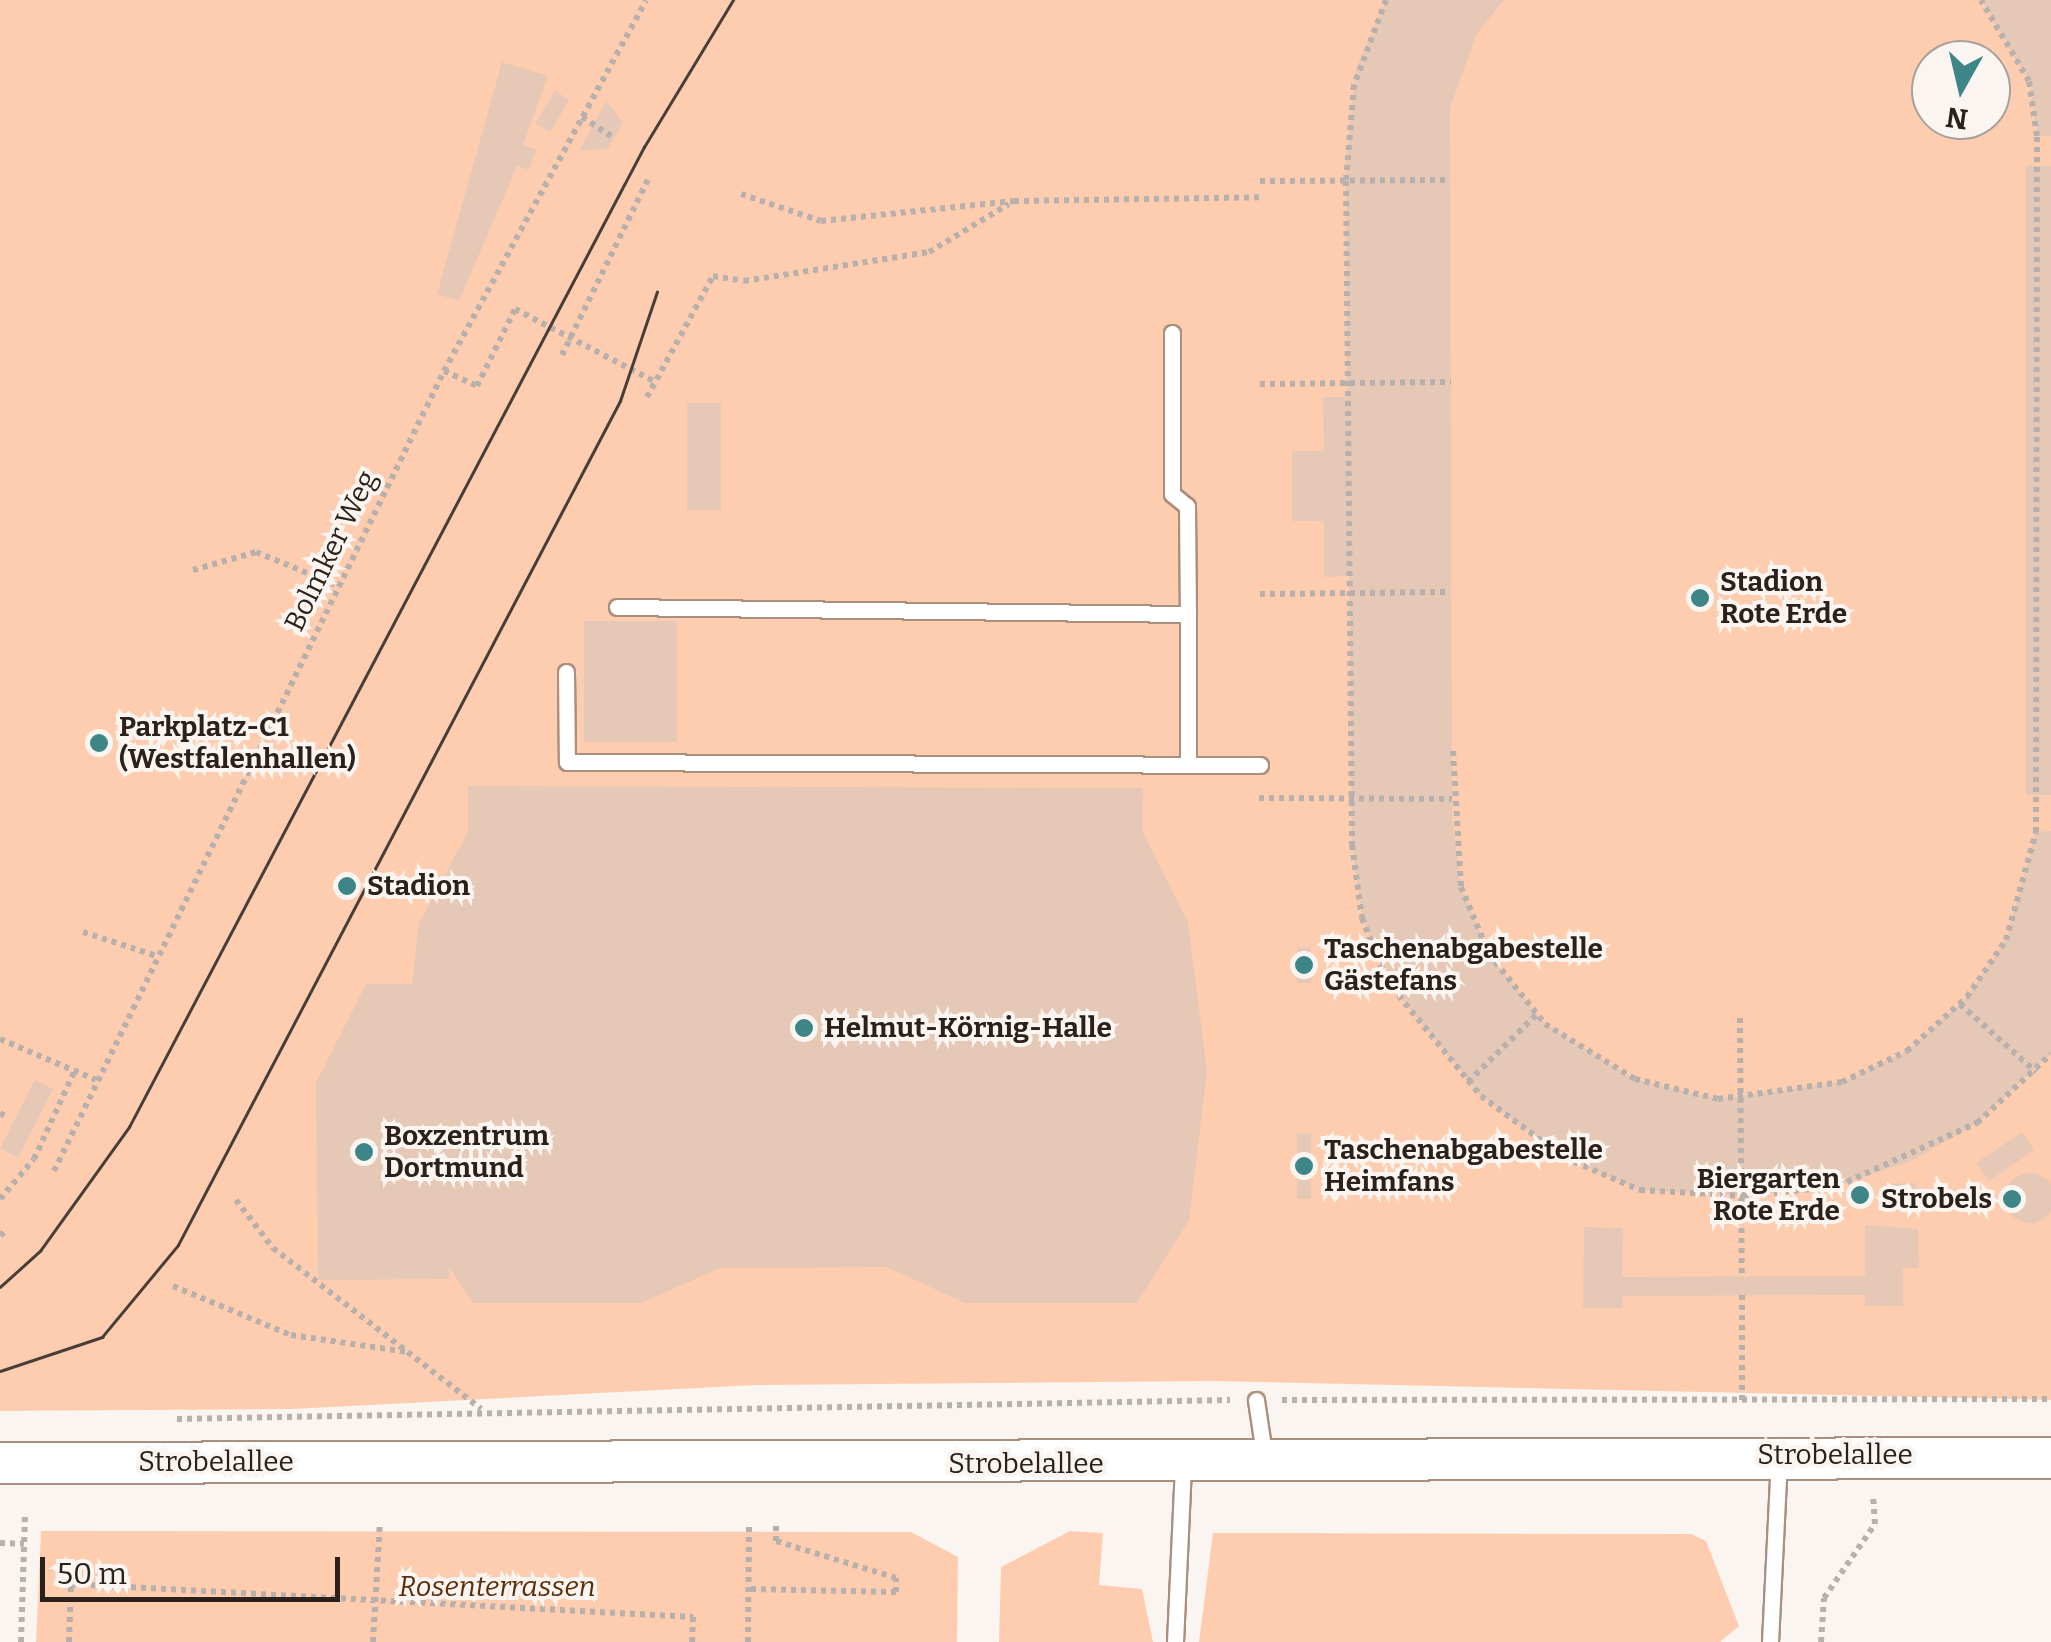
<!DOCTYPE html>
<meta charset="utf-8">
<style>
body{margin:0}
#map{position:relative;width:2051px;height:1642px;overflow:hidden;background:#fbf5f1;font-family:Bitter,serif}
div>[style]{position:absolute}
.green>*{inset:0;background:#fecdaf}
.building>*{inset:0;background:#e6c8b6;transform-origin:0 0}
.round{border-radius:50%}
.path>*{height:6px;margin-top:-3px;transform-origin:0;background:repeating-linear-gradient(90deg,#b8b0ac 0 5px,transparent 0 10px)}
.roads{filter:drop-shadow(2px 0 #ab8f7e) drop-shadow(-2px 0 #ab8f7e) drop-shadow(0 2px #ab8f7e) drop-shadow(0 -2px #ab8f7e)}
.service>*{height:15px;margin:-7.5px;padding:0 7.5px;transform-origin:7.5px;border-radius:7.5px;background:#fff}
.tertiary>*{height:40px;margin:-20px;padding:0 20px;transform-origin:20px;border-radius:20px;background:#fff}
.tram>*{height:2.5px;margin:-1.25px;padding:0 1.25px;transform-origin:1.25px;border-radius:1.25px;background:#483e38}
.dots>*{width:28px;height:28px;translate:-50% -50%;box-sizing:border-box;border:5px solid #fbf5f1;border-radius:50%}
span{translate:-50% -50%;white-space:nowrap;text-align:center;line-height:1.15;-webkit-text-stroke:8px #fbf5f1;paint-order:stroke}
.street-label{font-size:28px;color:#2b201a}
.poi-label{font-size:28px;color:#2b201a;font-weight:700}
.left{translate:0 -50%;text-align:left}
.right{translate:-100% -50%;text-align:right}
.park-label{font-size:28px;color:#5d2d09;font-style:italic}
.north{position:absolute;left:1911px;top:40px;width:100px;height:100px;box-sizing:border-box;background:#fbf5f1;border:2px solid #a8a09b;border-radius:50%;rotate:188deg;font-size:28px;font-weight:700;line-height:40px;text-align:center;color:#2b201a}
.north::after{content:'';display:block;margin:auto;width:35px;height:45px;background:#3d8587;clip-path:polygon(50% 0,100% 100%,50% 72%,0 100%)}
.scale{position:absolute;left:40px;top:1557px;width:300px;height:45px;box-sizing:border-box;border:5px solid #2b201a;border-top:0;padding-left:12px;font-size:30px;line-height:35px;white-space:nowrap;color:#2b201a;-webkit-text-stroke:8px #fbf5f1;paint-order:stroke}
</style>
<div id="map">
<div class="green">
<div style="clip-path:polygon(evenodd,0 0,2051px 0,2051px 1400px,1213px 1381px,756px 1385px,293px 1409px,0 1411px,0 0,1931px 60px,1991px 60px,1991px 120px,1931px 120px,1931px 60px)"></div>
<div style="clip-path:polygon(41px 1531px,911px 1532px,958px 1557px,957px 1642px,36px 1642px)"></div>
<div style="clip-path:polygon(1070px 1531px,1103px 1533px,1099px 1585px,1142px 1589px,1153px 1642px,999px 1642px,1001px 1567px)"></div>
<div style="clip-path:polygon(1213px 1533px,1691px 1534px,1706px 1541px,1739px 1626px,1720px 1642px,1199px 1642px)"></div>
</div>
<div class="building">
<div style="clip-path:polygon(1386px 0,1504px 0,1477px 33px,1450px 108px,1452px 817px,1461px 887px,1489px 954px,1545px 1024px,1635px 1079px,1718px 1099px,1842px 1082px,1907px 1051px,1967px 997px,2006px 940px,2036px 832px,2051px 831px,2051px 1054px,1977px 1123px,1913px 1160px,1838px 1186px,1744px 1196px,1640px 1190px,1565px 1158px,1481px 1096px,1386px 980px,1362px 918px,1352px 845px,1349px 576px,1324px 577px,1324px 521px,1292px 521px,1292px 451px,1324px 451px,1323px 397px,1347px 397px,1346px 160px,1356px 69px)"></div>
<div style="clip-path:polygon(1981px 0,2051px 0,2051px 136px,2037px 136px,2029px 81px)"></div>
<div style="clip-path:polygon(502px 62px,548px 76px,523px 145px,536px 149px,529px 170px,517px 166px,459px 301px,437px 294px)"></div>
<div style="left:555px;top:91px;width:17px;height:38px;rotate:31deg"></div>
<div style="clip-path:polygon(606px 101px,623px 122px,608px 149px,579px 151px)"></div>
<div style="left:2051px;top:166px;width:629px;height:25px;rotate:90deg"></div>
<div style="left:687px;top:403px;width:34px;height:107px"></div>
<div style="left:677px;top:621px;width:121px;height:93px;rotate:90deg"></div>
<div style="clip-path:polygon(468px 786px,1143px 788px,1142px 830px,1188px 922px,1207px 1071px,1189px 1220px,1137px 1303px,965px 1303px,887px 1267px,720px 1268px,641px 1303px,473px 1303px,449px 1267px,450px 1279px,318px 1280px,316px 1083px,366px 984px,412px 984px,419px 923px,468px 832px)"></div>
<div style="left:1297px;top:947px;width:14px;height:36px"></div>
<div style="left:35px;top:1080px;width:20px;height:77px;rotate:27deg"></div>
<div style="left:2022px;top:1132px;width:22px;height:55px;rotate:56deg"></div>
<div style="left:1297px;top:1133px;width:14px;height:66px"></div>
<div class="round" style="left:2005px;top:1173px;width:50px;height:50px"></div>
<div style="left:1916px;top:1183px;width:25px;height:23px;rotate:88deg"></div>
<div style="clip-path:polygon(1865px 1225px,1918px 1229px,1919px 1268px,1903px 1268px,1903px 1306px,1865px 1306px,1865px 1295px,1622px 1296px,1623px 1308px,1583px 1308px,1584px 1227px,1623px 1228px,1622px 1277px,1865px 1276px)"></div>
</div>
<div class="path">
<div style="left:1386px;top:0;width:91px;rotate:110.6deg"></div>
<div style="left:1354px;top:85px;width:96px;rotate:94.8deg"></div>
<div style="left:1346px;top:181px;width:664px;rotate:89.48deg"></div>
<div style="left:1352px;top:845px;width:74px;rotate:82.2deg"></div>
<div style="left:1362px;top:918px;width:66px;rotate:68.8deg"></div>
<div style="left:1386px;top:980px;width:150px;rotate:50.7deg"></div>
<div style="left:1481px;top:1096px;width:104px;rotate:36.4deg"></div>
<div style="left:1565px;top:1158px;width:82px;rotate:23.1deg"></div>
<div style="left:1640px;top:1190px;width:104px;rotate:3.3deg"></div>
<div style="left:1744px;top:1196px;width:95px;rotate:-6.1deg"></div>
<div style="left:1838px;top:1186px;width:153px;rotate:-24.4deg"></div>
<div style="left:1977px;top:1123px;width:101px;rotate:-43deg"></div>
<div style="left:582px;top:117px;width:38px;rotate:33deg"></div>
<div style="left:1260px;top:181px;width:190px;rotate:-0.3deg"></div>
<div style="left:741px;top:194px;width:84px;rotate:18.6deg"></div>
<div style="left:821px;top:221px;width:194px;rotate:-5.9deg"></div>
<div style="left:1014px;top:201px;width:246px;rotate:-0.9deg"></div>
<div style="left:562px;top:355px;width:200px;rotate:-63.9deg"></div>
<div style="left:444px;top:371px;width:36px;rotate:24deg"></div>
<div style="left:477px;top:386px;width:86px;rotate:-63.7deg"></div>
<div style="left:515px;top:309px;width:158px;rotate:27.5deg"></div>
<div style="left:1260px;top:384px;width:191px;rotate:-0.6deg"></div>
<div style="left:647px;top:397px;width:138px;rotate:-61.4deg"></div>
<div style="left:713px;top:276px;width:31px;rotate:9deg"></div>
<div style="left:744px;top:281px;width:187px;rotate:-8.9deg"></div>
<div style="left:929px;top:252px;width:93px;rotate:-31deg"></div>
<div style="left:193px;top:570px;width:66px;rotate:-15.9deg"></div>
<div style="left:256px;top:552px;width:90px;rotate:22.3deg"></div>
<div style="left:1260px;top:594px;width:185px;rotate:-0.6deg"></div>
<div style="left:1453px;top:751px;width:136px;rotate:86.6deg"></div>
<div style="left:1461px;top:887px;width:73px;rotate:67.3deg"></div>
<div style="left:1489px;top:954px;width:90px;rotate:51.3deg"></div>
<div style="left:1545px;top:1024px;width:105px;rotate:31.4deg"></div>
<div style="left:1635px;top:1079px;width:85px;rotate:13.5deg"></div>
<div style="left:1718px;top:1099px;width:125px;rotate:-7.8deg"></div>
<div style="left:1842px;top:1082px;width:72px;rotate:-25.5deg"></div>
<div style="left:1907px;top:1051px;width:81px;rotate:-42deg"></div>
<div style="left:1967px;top:997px;width:69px;rotate:-55.6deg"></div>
<div style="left:2006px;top:940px;width:112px;rotate:-74.5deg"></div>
<div style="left:2036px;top:832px;width:696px;rotate:-89.92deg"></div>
<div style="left:2037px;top:136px;width:56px;rotate:-98.3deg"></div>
<div style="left:2029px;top:81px;width:94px;rotate:-120.7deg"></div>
<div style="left:1259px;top:798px;width:193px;rotate:0.3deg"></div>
<div style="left:83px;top:932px;width:78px;rotate:18deg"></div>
<div style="left:1960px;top:1004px;width:102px;rotate:41.8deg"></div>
<div style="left:1740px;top:1018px;width:258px;rotate:89.6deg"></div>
<div style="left:0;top:1039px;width:104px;rotate:23.1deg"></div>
<div style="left:1468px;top:1082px;width:97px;rotate:-44.6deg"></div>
<div style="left:0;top:1113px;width:8px;rotate:30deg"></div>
<div style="left:54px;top:1171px;width:890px;rotate:-64.01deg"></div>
<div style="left:444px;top:371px;width:422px;rotate:-61.4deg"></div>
<div style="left:0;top:1199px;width:52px;rotate:-49.6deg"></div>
<div style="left:34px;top:1159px;width:96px;rotate:-65.3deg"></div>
<div style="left:236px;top:1200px;width:61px;rotate:52.4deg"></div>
<div style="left:273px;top:1248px;width:263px;rotate:37.7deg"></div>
<div style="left:0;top:1236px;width:6px;rotate:-45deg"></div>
<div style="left:173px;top:1286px;width:128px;rotate:22.6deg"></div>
<div style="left:291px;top:1335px;width:117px;rotate:8.3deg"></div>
<div style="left:1742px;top:1295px;width:105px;rotate:90deg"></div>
<div style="left:1282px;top:1400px;width:769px;rotate:-0.07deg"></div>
<div style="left:177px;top:1419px;width:1053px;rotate:-1.03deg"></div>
<div style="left:0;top:1543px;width:24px;rotate:2deg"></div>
<div style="left:751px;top:1589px;width:145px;rotate:1.2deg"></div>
<div style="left:896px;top:1592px;width:14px;rotate:-90deg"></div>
<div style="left:896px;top:1578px;width:126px;rotate:-162.9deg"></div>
<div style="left:776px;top:1541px;width:16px;rotate:-90deg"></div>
<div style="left:21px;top:1642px;width:127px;rotate:-88.2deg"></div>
<div style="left:69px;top:1642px;width:58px;rotate:-88deg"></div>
<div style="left:71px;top:1584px;width:623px;rotate:3.04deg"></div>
<div style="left:693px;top:1617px;width:25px;rotate:92deg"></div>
<div style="left:373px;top:1642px;width:120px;rotate:-86.7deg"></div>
<div style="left:748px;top:1642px;width:117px;rotate:-89.5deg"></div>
<div style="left:1821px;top:1642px;width:44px;rotate:-86.1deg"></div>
<div style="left:1824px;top:1598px;width:90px;rotate:-55.4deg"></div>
<div style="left:1875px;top:1524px;width:29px;rotate:-94deg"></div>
</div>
<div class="roads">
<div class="service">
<div style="left:1172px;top:333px;width:161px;rotate:90deg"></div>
<div style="left:1172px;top:494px;width:19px;rotate:39deg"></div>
<div style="left:1187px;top:506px;width:108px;rotate:89.5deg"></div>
<div style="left:617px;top:607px;width:571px;rotate:0.7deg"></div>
<div style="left:1188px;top:614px;width:151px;rotate:90deg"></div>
<div style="left:566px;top:672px;width:90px;rotate:89.4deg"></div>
<div style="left:567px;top:762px;width:693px;rotate:0.25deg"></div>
<div style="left:1256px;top:1400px;width:61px;rotate:81.5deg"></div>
<div style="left:1175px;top:1642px;width:178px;rotate:-87.4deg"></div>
<div style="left:1770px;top:1642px;width:181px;rotate:-87.2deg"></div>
</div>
<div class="tertiary">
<div style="left:0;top:1463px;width:2051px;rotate:-0.14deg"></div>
</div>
</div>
<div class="tram">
<div style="left:0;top:1287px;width:54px;rotate:-42deg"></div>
<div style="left:40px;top:1251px;width:153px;rotate:-54.3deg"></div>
<div style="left:129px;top:1127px;width:1107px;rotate:-62.28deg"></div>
<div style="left:644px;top:147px;width:172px;rotate:-58.8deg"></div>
<div style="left:0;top:1371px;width:108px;rotate:-18.4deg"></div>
<div style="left:102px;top:1337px;width:119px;rotate:-50.4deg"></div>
<div style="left:178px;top:1245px;width:953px;rotate:-62.36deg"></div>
<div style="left:620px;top:401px;width:115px;rotate:-71.3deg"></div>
</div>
<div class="dots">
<div style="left:1700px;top:598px;background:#3d8587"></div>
<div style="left:99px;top:743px;background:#3d8587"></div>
<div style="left:347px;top:886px;background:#3d8587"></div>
<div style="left:1304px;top:965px;background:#3d8587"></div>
<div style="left:804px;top:1028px;background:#3d8587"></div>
<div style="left:364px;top:1152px;background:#3d8587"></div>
<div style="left:1304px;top:1166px;background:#3d8587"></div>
<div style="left:1860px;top:1195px;background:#3d8587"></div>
<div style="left:2012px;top:1199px;background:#3d8587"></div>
</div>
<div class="street-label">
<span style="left:331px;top:551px;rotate:-64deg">Bolmker Weg</span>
<span style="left:1835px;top:1455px">Strobelallee</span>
<span style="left:216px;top:1462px">Strobelallee</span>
<span style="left:1026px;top:1464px">Strobelallee</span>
</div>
<div class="poi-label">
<span class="left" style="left:1720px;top:598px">Stadion<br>Rote Erde</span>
<span class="left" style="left:119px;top:743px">Parkplatz-C1<br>(Westfalenhallen)</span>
<span class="left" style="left:367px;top:886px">Stadion</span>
<span class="left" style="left:1324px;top:965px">Taschenabgabestelle<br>Gästefans</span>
<span class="left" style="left:824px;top:1028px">Helmut-Körnig-Halle</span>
<span class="left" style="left:384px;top:1152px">Boxzentrum<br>Dortmund</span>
<span class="left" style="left:1324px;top:1166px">Taschenabgabestelle<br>Heimfans</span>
<span class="right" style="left:1840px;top:1195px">Biergarten<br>Rote Erde</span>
<span class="right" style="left:1992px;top:1199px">Strobels</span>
</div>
<div class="park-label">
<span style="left:497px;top:1587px">Rosenterrassen</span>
</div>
<div class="north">N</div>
<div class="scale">50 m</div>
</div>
